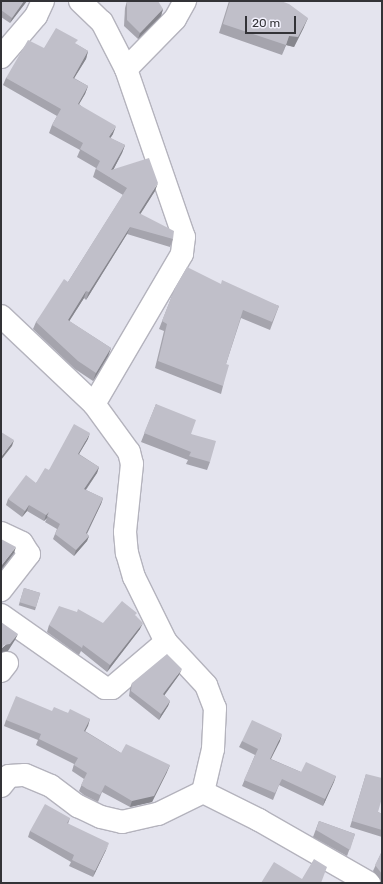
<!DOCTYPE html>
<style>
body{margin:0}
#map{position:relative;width:383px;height:884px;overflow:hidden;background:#e4e4ee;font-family:Rubik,sans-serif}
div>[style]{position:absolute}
.roads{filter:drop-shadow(1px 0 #b4b3bd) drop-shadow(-1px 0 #b4b3bd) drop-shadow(0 1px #b4b3bd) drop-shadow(0 -1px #b4b3bd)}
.minor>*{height:22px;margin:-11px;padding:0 11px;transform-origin:11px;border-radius:11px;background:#fff}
.wall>*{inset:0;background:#a5a4ad;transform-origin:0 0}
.shaded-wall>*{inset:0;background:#86868d}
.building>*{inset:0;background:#c0bfc9;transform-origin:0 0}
span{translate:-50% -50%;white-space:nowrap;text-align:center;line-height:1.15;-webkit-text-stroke:3px #f2f1fc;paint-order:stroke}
.frame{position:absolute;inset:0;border:2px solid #333337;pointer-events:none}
.scale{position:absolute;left:245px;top:16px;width:51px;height:18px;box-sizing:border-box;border:2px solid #333337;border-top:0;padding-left:5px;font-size:12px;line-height:14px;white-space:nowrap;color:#333337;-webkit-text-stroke:3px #f2f1fc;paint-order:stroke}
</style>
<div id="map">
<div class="roads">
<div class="minor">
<div style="left:80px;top:1px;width:30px;rotate:44deg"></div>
<div style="left:102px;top:22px;width:53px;rotate:62.9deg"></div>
<div style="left:126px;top:69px;width:178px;rotate:71deg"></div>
<div style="left:184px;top:237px;width:17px;rotate:97deg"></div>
<div style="left:182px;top:254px;width:174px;rotate:120.4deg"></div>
<div style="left:1px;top:57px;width:54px;rotate:-49.5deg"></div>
<div style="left:36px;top:16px;width:17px;rotate:-65deg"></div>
<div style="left:126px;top:69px;width:70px;rotate:-45.6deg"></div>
<div style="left:175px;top:19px;width:21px;rotate:-61deg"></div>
<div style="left:1px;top:316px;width:128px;rotate:43.4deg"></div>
<div style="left:94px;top:404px;width:59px;rotate:53.9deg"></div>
<div style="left:129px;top:452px;width:12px;rotate:76deg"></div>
<div style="left:132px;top:464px;width:68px;rotate:95.9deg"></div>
<div style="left:125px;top:532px;width:21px;rotate:85deg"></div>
<div style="left:127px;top:553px;width:25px;rotate:74deg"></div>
<div style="left:134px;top:577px;width:72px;rotate:63.8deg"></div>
<div style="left:166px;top:642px;width:59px;rotate:47.1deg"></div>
<div style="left:206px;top:685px;width:25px;rotate:69deg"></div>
<div style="left:215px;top:708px;width:41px;rotate:92.8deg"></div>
<div style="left:213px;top:749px;width:44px;rotate:103.1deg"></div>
<div style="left:203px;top:792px;width:63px;rotate:26.6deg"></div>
<div style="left:259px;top:820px;width:127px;rotate:29.8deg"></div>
<div style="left:1px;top:533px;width:23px;rotate:25deg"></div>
<div style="left:22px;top:543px;width:13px;rotate:58deg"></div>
<div style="left:29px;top:554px;width:46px;rotate:127.9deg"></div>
<div style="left:1px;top:615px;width:127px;rotate:35.1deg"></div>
<div style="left:105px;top:688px;width:7px"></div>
<div style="left:112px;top:688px;width:71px;rotate:-40.4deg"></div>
<div style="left:1px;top:671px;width:10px;rotate:-53deg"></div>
<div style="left:1px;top:786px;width:13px;rotate:-51deg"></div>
<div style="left:9px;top:776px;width:16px;rotate:-4deg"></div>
<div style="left:25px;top:775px;width:28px;rotate:23deg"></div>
<div style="left:51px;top:786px;width:34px;rotate:37deg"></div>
<div style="left:78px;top:806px;width:25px;rotate:26deg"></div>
<div style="left:101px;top:817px;width:22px;rotate:13deg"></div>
<div style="left:122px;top:822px;width:37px;rotate:-13deg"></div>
<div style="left:158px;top:814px;width:50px;rotate:-26.1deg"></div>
</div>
</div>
<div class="wall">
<div style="clip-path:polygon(1px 1px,27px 1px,10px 23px,1px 17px)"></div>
<div style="clip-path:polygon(127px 1px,163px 9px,161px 16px,138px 39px,124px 26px,125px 8px)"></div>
<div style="clip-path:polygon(229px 1px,281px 1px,304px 27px,294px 47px,286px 45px,282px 55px,219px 33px)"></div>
<div style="clip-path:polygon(76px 44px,88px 51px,86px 59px,74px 78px,88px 86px,85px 94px,79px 104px,113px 134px,110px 138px,125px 145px,122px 153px,113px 170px,155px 191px,140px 214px,173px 239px,170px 247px,127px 234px,86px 300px,84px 298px,69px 321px,111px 348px,108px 356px,93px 381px,75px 369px,33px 329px,36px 322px,68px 282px,123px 195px,93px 177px,96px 168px,77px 157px,80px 150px,49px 133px,52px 125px,57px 116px,3px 85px,6px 78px,44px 48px)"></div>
<div style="clip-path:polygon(221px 284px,279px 306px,270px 330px,241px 318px,226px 364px,223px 386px,221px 394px,155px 368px,164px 331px,159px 329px,175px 288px)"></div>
<div style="clip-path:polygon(156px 404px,191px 434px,210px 462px,207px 470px,186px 464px,188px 460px,141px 442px)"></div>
<div style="clip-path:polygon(88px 439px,79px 454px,99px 467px,97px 473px,86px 490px,103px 498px,101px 504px,87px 534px,89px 536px,87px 541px,74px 556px,53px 539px,57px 529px,45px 522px,47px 518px,44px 521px,27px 511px,22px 517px,6px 505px,8px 499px,36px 483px,49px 470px)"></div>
<div style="left:24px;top:588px;width:17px;height:18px;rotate:17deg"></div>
<div style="clip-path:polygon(136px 616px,140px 629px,107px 672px,81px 651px,79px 655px,47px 632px,49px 625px,103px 623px)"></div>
<div style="clip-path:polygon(179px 675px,164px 695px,170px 701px,168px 706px,159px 720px,129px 696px,130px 689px,132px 683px)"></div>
<div style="clip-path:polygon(52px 711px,68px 713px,90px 719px,85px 731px,121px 753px,167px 772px,152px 802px,130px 807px,102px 792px,98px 802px,84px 795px,79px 791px,84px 779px,72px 771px,74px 764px,36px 745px,38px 740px,4px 726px,6px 720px)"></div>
<div style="clip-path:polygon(242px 741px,280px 741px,271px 759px,301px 772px,336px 776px,323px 806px,279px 785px,273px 800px,242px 786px,255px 755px,239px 747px)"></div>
<div style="clip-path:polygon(366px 774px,378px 812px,382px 814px,382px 837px,350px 827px)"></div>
<div style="clip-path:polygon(70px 818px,68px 824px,106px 850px,93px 877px,69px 866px,71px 862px,28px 837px,30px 831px)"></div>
<div style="clip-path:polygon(319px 821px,355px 834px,347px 856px,313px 837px)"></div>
<div style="clip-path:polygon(382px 851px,382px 882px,373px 871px)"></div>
</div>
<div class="shaded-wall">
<div style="clip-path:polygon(24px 1px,27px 1px,10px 23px,12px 18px)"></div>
<div style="clip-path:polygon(163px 9px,161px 16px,138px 39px,140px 33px)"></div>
<div style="clip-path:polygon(308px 18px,304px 27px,294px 47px,286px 45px,282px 55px,289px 36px)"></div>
<div style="clip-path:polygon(88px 51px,86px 59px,70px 85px,73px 78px)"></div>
<div style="clip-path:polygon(88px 86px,85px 94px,75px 111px,78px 104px)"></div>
<div style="clip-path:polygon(116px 126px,113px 134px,106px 145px,109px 137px)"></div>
<div style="clip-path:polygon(125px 145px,122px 153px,109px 178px,111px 170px)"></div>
<div style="clip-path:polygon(158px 183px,155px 191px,136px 221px,139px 213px)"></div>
<div style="clip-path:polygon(130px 227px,127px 234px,86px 300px,89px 292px)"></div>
<div style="clip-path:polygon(86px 291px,84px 298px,65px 328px,68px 320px)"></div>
<div style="clip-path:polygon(111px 348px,108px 356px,93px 381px,96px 373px)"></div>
<div style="clip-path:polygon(90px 433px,88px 439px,76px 459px,78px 454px)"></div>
<div style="clip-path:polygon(14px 440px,12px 446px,1px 460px,1px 457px)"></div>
<div style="clip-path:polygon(99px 467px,97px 473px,82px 495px,84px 489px)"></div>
<div style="clip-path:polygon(103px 498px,101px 504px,84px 539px,86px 533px)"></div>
<div style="clip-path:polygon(29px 505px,27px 511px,22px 517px,25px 511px)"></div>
<div style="clip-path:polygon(49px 512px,47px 518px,44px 521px,46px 515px)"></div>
<div style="clip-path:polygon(89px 536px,87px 541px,74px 556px,76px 550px)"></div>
<div style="clip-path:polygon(16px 547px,14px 553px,1px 570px,1px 566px)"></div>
<div style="clip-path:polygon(143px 623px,140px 629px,107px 672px,110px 665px)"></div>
<div style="clip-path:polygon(18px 634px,15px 640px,8px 651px,2px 652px,1px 653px,1px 649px)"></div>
<div style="clip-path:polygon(182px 669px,179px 675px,161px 700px,163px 694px)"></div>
<div style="clip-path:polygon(170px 701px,168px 706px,159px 720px,161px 714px)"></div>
<div style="clip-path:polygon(90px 719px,88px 726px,82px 737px,84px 731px)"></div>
<div style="clip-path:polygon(282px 734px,280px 741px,267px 766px,270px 759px)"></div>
<div style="clip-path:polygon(170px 765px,167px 772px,152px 802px,130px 807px,132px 801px)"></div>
<div style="clip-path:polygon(336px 776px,334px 782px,323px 806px,325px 799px)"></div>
<div style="clip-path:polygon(109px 843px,106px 850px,93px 877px,95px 871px)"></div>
</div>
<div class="building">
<div style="clip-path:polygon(1px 1px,24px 1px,12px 18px,1px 10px)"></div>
<div style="clip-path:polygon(127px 1px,158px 1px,163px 9px,140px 33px,127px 20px)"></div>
<div style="clip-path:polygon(230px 1px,281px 1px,289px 4px,308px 18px,298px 37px,289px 36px,286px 45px,223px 24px)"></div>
<div style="clip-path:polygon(56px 28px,78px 40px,75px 43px,88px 51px,73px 78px,88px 86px,78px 104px,116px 126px,109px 137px,125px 145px,111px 170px,149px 158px,158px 183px,139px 213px,174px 231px,173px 239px,130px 227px,89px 292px,86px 291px,68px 320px,111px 348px,96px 373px,78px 361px,36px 322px,64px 279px,68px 282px,127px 188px,96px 169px,100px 161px,80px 149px,83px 143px,52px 125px,61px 109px,6px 78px,28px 40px,44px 48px)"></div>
<div style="clip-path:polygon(187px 267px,221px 284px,222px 280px,279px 306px,272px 322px,243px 310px,226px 364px,229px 365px,223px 386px,158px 361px,167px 324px,162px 321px,175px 288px)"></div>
<div style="clip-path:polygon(156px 404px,196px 420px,191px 434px,216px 441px,210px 462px,189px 456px,191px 452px,144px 433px)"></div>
<div style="clip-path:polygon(74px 424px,90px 433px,78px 454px,99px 467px,84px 489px,103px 498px,86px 533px,89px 536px,76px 550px,55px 534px,60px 524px,47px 516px,49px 512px,46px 515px,29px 505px,25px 511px,8px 499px,26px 475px,36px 483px,45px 468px,49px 470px)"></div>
<div style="clip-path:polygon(1px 432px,14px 440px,1px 457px)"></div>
<div style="clip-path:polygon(1px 539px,16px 547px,1px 566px)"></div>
<div style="left:24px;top:588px;width:17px;height:15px;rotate:17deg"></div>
<div style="clip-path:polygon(122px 601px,137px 613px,135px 615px,143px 623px,110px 665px,83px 645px,82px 648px,49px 625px,59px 606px,77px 612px,78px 609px,103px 623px)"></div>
<div style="clip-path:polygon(1px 622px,18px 634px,10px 644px,4px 645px,1px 649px)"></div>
<div style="clip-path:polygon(167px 654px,182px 669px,163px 694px,170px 701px,161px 714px,131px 691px,132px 683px)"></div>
<div style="clip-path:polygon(16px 696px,52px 711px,54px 707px,68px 713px,70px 709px,90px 719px,84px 731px,121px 753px,126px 744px,170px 765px,154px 796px,132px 801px,105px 785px,100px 795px,87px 789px,81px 785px,87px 773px,74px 765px,78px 758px,39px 739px,41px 734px,6px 720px)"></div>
<div style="clip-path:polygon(252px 720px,282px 734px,270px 759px,301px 772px,306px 762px,336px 776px,325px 799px,282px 779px,275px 793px,244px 780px,258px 749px,242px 741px)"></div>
<div style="clip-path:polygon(366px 774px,382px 778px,382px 798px,378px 812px,382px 814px,382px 830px,352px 821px)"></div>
<div style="clip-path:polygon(45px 804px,70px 818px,67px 823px,109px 843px,95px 871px,72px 860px,74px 855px,30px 831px)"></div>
<div style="clip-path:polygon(319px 821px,355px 834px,350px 850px,316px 830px)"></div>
<div style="clip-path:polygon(382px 851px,382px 874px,375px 865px)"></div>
<div style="clip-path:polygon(314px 859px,327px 867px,321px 883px,261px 883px,274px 862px,302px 879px)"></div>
</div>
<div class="frame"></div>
<div class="scale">20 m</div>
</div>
